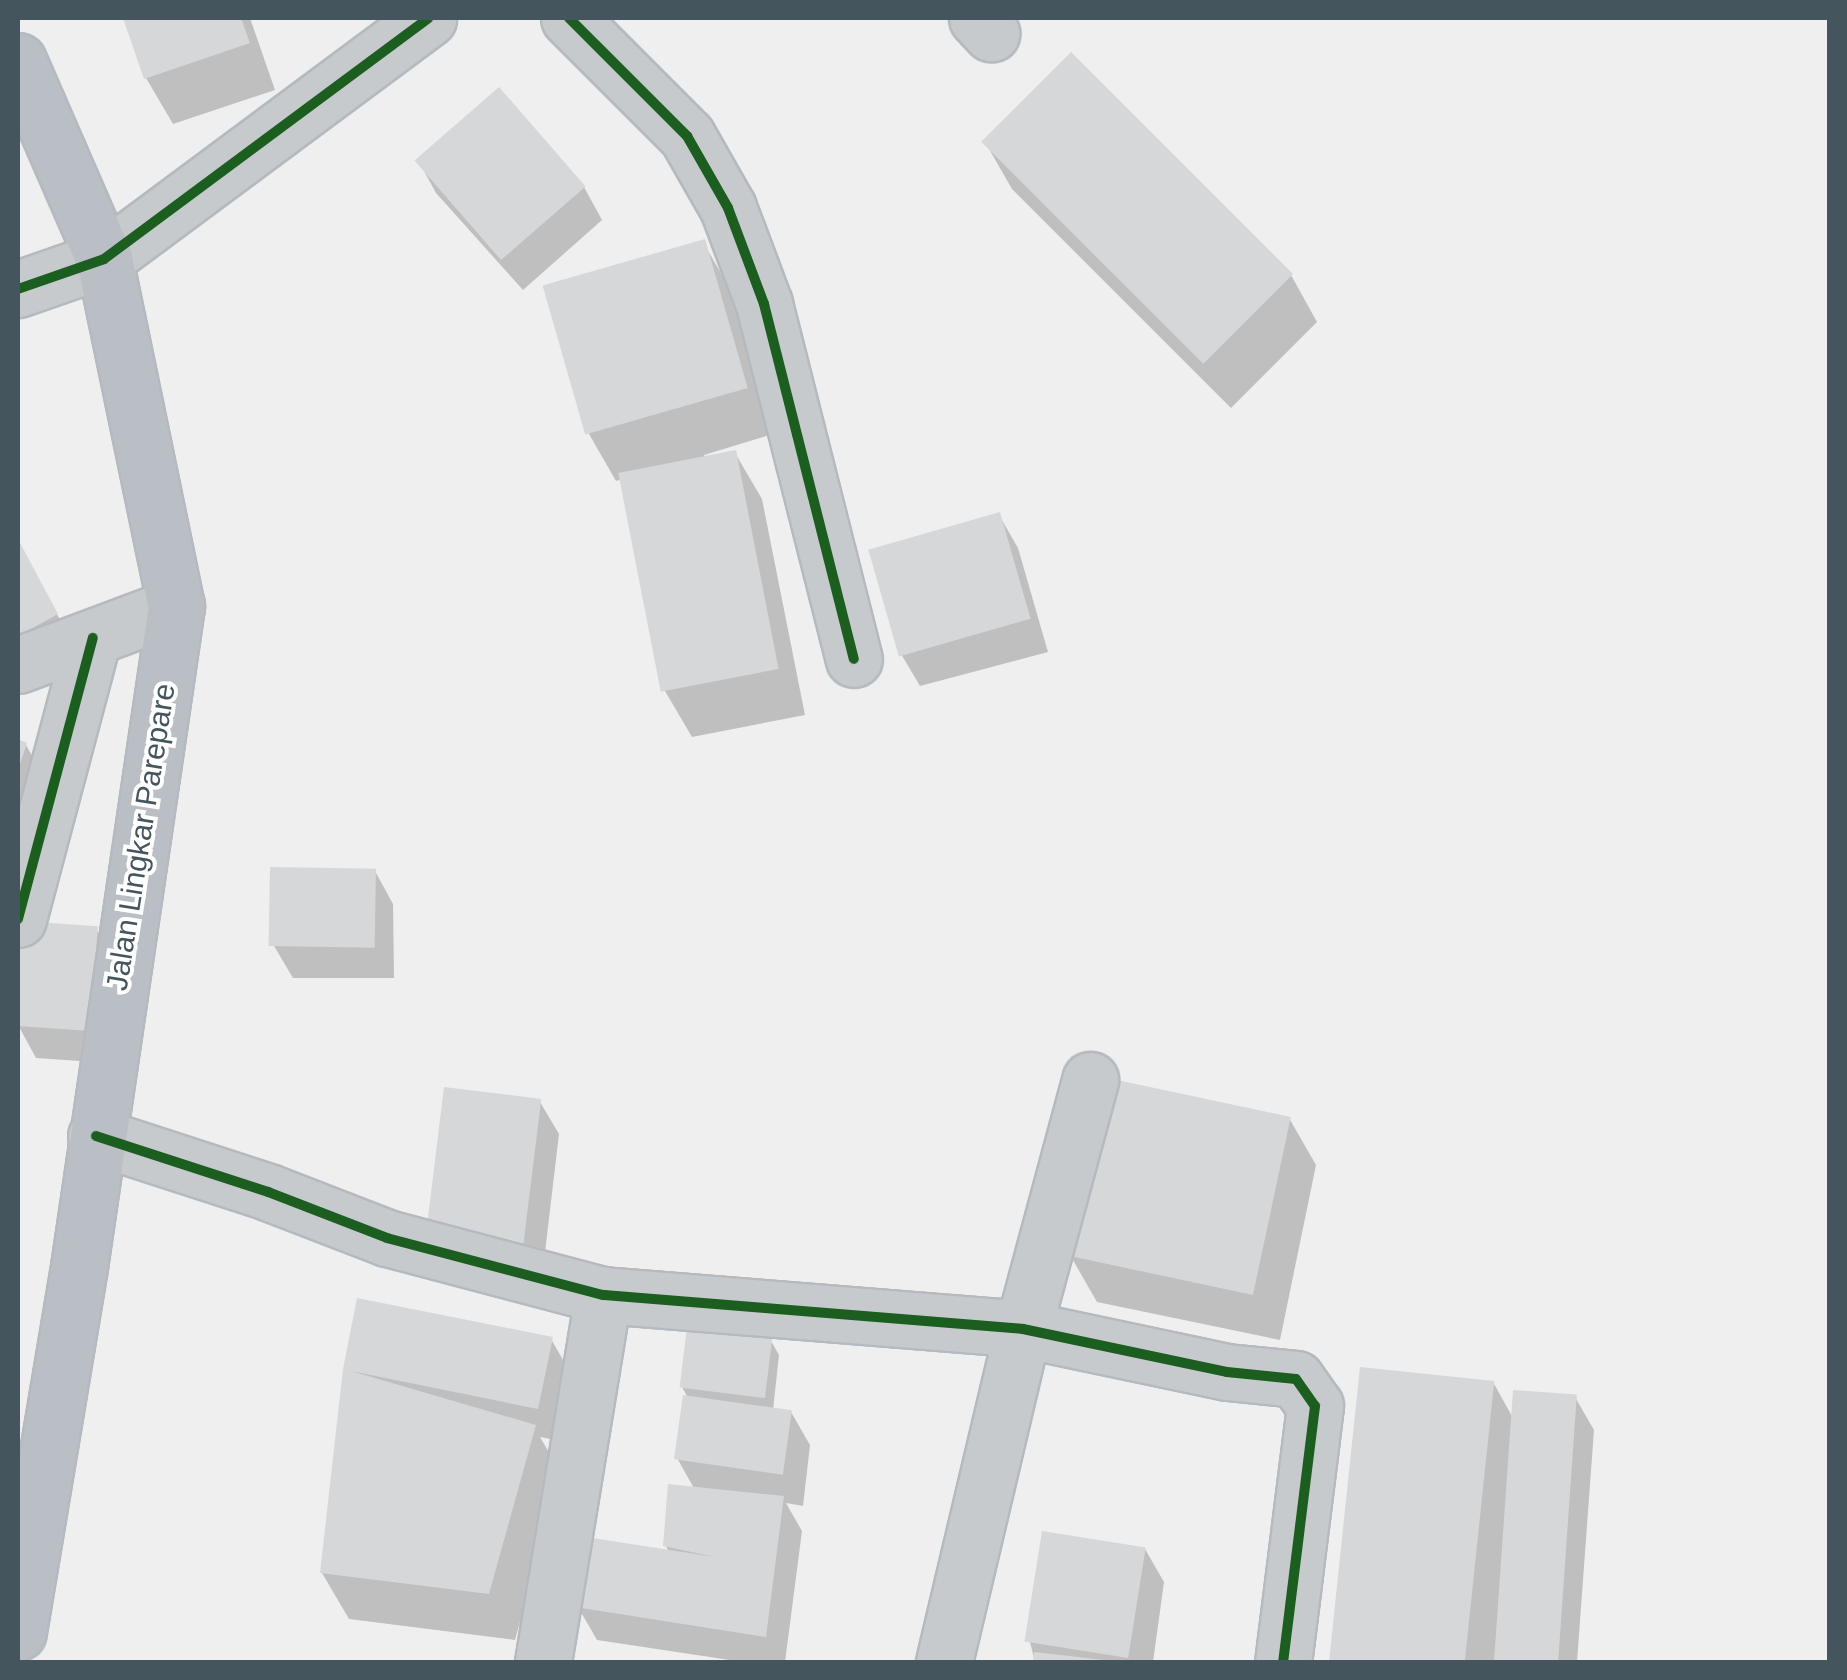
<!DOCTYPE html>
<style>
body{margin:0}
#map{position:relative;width:1847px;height:1680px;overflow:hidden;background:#f0efef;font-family:Arial,sans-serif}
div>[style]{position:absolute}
.shadow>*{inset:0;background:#0003}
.building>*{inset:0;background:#d6d7d8;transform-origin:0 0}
.roads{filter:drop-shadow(2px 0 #b4babf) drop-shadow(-2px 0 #b4babf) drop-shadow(0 2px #b4babf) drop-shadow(0 -2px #b4babf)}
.minor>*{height:55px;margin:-27.5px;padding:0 27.5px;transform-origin:27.5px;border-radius:27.5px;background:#c7cacc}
.highway>*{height:55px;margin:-27.5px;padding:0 27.5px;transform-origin:27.5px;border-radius:27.5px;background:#b9bfc4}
.cycleway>*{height:10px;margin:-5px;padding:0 5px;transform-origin:5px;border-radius:5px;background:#1b5e20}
span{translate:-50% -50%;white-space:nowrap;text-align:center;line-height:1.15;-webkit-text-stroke:8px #fff;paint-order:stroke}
.street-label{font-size:30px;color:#45555e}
.frame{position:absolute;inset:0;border:20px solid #45555e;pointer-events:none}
</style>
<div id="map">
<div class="shadow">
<div style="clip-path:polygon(125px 18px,250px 18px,275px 90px,173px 124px,146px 78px)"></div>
<div style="clip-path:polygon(985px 142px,1291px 275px,1317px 322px,1231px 408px,1012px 189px)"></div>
<div style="clip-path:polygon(418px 160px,584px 187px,602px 220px,523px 290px,436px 193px)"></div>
<div style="clip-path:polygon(703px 242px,730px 289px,773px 434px,704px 455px,705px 458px,735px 453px,762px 499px,805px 715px,692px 737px,665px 691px,622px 479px,616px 481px,589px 434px)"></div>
<div style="clip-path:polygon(999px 515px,1018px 548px,1048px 652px,920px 686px,901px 654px)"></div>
<div style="clip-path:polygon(18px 541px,75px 648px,18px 678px)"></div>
<div style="clip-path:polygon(18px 742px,26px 745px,44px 777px,18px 860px)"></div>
<div style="clip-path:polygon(375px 871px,393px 904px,394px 978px,293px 978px,274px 946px)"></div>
<div style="clip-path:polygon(24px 924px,96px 929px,115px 961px,108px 1063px,36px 1058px,18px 1025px)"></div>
<div style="clip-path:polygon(540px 1102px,559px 1134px,541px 1286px,447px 1276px)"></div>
<div style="clip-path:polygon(1289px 1118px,1316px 1165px,1280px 1340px,1097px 1302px,1070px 1255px)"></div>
<div style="clip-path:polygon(551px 1339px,570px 1372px,556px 1440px,540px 1437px,561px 1473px,515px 1640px,349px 1619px,322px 1573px,346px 1369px)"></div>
<div style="clip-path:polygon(770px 1339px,779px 1355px,773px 1410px,791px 1412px,810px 1445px,803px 1506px,786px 1503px,802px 1531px,785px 1662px,743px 1662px,597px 1640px,578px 1607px,669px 1552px,666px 1546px,695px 1490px,677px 1458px,688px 1398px,682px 1387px)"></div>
<div style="clip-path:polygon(1362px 1370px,1493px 1382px,1513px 1418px,1575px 1397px,1594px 1430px,1577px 1662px,1337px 1662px)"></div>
<div style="clip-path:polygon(1145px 1549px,1164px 1582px,1153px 1662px,1035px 1662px,1030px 1642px)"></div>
</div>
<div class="building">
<div style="clip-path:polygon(123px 18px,241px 18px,250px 43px,144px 79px)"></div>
<div style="left:1071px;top:52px;width:314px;height:127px;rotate:45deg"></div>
<div style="left:499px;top:87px;width:132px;height:112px;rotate:49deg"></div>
<div style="left:705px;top:239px;width:155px;height:169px;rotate:74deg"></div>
<div style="left:736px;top:450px;width:223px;height:120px;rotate:79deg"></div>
<div style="left:1000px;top:512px;width:111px;height:137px;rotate:74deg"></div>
<div style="clip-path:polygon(18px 539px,58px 614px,18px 636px)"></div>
<div style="clip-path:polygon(18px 739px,27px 743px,18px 770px)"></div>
<div style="left:270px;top:867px;width:106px;height:79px;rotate:1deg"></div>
<div style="left:21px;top:921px;width:77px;height:105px;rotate:4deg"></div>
<div style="left:1103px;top:1077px;width:192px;height:182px;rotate:12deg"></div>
<div style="left:444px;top:1087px;width:98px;height:158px;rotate:7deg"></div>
<div style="clip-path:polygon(357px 1298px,553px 1337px,538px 1409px,351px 1371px,536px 1425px,489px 1594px,320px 1573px,343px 1369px)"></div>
<div style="left:687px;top:1327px;width:86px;height:61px;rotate:7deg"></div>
<div style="left:1360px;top:1367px;width:135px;height:296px;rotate:6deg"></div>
<div style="left:1513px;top:1390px;width:64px;height:273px;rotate:4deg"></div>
<div style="left:683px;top:1395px;width:110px;height:65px;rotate:8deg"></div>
<div style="clip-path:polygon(668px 1484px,784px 1496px,766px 1637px,575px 1607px,586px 1537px,715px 1557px,663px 1546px)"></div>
<div style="left:1042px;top:1531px;width:105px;height:112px;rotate:9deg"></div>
<div style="clip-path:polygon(1034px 1652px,1104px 1660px,1104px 1662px,1033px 1662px)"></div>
</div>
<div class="roads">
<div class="minor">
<div style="left:569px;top:18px;width:167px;rotate:45deg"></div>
<div style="left:687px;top:136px;width:83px;rotate:60.3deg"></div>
<div style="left:728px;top:208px;width:103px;rotate:69.4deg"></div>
<div style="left:764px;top:304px;width:366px;rotate:75.8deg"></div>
<div style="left:977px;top:18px;width:21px;rotate:47deg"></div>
<div style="left:18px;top:289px;width:91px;rotate:-19.2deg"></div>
<div style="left:104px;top:259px;width:404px;rotate:-36.6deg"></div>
<div style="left:18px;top:665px;width:169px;rotate:-20.5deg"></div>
<div style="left:18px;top:919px;width:291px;rotate:-75.1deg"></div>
<div style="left:96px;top:1136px;width:181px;rotate:18deg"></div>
<div style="left:268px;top:1192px;width:128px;rotate:21.1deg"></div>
<div style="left:387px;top:1238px;width:223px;rotate:14.8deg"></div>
<div style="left:603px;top:1295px;width:421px;rotate:4.6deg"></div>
<div style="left:1023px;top:1329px;width:208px;rotate:11.9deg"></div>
<div style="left:1227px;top:1372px;width:69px;rotate:5.8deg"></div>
<div style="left:1296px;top:1379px;width:33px;rotate:55deg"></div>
<div style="left:1315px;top:1406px;width:258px;rotate:97.1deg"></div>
<div style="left:543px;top:1662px;width:372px;rotate:-80.7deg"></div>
<div style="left:944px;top:1662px;width:342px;rotate:-76.7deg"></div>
<div style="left:1023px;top:1329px;width:258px;rotate:-74.9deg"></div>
</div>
<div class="highway">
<div style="left:18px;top:61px;width:216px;rotate:66.5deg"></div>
<div style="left:104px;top:259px;width:354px;rotate:78.3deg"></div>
<div style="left:176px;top:606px;width:668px;rotate:98.35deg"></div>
<div style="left:79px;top:1267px;width:370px;rotate:99.5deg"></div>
</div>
</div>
<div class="cycleway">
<div style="left:569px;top:18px;width:167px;rotate:45deg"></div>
<div style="left:687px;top:136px;width:83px;rotate:60.3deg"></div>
<div style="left:728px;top:208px;width:103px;rotate:69.4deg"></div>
<div style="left:764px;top:304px;width:366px;rotate:75.8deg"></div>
<div style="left:18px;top:289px;width:91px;rotate:-19.2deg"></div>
<div style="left:104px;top:259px;width:404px;rotate:-36.6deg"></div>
<div style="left:18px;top:919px;width:291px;rotate:-75.1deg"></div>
<div style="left:96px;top:1136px;width:181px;rotate:18deg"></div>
<div style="left:268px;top:1192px;width:128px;rotate:21.1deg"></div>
<div style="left:387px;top:1238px;width:223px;rotate:14.8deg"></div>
<div style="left:603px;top:1295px;width:421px;rotate:4.6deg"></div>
<div style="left:1023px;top:1329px;width:208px;rotate:11.9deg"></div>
<div style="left:1227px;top:1372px;width:69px;rotate:5.8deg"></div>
<div style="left:1296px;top:1379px;width:33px;rotate:55deg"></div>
<div style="left:1315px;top:1406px;width:258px;rotate:97.1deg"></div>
</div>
<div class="street-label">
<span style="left:141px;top:837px;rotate:-81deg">Jalan Lingkar Parepare</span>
</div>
<div class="frame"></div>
</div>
